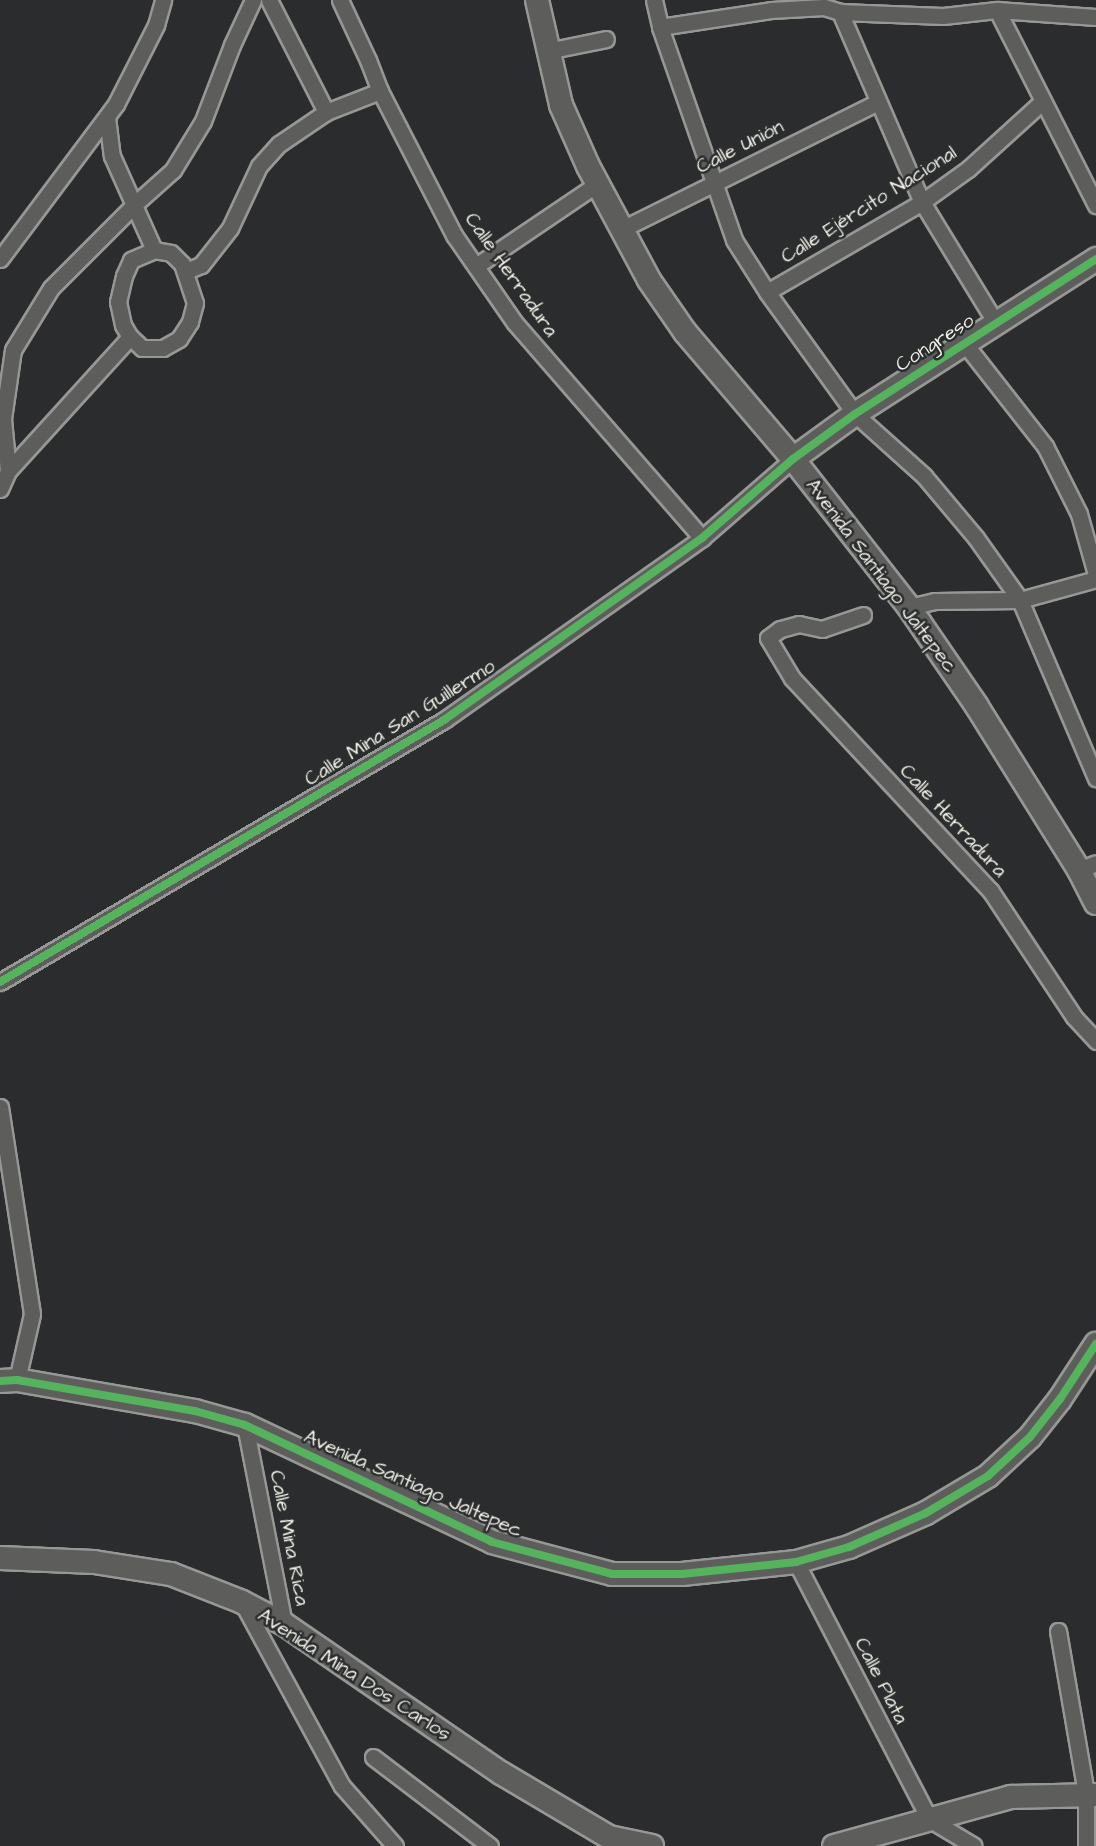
<!DOCTYPE html>
<meta charset="utf-8">
<style>
body{margin:0}
#map{position:relative;width:1096px;height:1846px;overflow:hidden;background:#2b2c2d;font-family:"Architects Daughter",sans-serif}
div>[style]{position:absolute}
.roads{filter:drop-shadow(2px 0 #979796) drop-shadow(-2px 0 #979796) drop-shadow(0 2px #979796) drop-shadow(0 -2px #979796)}
.street>*{height:15px;margin:-7.5px;padding:0 7.5px;transform-origin:7.5px;border-radius:7.5px;background:#5d5d5c}
.secondary>*{height:22px;margin:-11px;padding:0 11px;transform-origin:11px;border-radius:11px;background:#5d5d5c}
.cycleway>*{height:8px;margin:-4px;padding:0 4px;transform-origin:4px;border-radius:4px;background:#56b35d}
span{translate:-50% -50%;white-space:nowrap;text-align:center;line-height:1.15;-webkit-text-stroke:5px #2a2d2e;paint-order:stroke}
.street-label{font-size:20px;color:#f4f1e8}
</style>
<div id="map">
<div class="roads">
<div class="street">
<div style="left:269px;top:0;width:126px;rotate:63deg"></div>
<div style="left:340px;top:0;width:66px;rotate:65deg"></div>
<div style="left:368px;top:60px;width:33px;rotate:69deg"></div>
<div style="left:380px;top:91px;width:162px;rotate:62.8deg"></div>
<div style="left:454px;top:235px;width:107px;rotate:55.3deg"></div>
<div style="left:515px;top:323px;width:285px;rotate:49deg"></div>
<div style="left:654px;top:0;width:28px;rotate:77deg"></div>
<div style="left:660px;top:27px;width:225px;rotate:70.8deg"></div>
<div style="left:734px;top:240px;width:62px;rotate:57.6deg"></div>
<div style="left:767px;top:292px;width:150px;rotate:54.2deg"></div>
<div style="left:855px;top:414px;width:93px;rotate:41.9deg"></div>
<div style="left:924px;top:476px;width:81px;rotate:50deg"></div>
<div style="left:976px;top:538px;width:76px;rotate:54.6deg"></div>
<div style="left:1020px;top:600px;width:194px;rotate:66.9deg"></div>
<div style="left:997px;top:10px;width:219px;rotate:63.1deg"></div>
<div style="left:840px;top:12px;width:207px;rotate:66.7deg"></div>
<div style="left:922px;top:202px;width:142px;rotate:58.6deg"></div>
<div style="left:660px;top:27px;width:112px;rotate:-8.7deg"></div>
<div style="left:771px;top:10px;width:53px;rotate:-3.2deg"></div>
<div style="left:824px;top:7px;width:17px;rotate:17deg"></div>
<div style="left:840px;top:12px;width:103px;rotate:2.2deg"></div>
<div style="left:943px;top:16px;width:54px;rotate:-6.3deg"></div>
<div style="left:997px;top:10px;width:99px;rotate:4deg"></div>
<div style="left:547px;top:51px;width:60px;rotate:-11.5deg"></div>
<div style="left:107px;top:117px;width:39px;rotate:83deg"></div>
<div style="left:112px;top:156px;width:103px;rotate:65.9deg"></div>
<div style="left:620px;top:230px;width:288px;rotate:-26.4deg"></div>
<div style="left:154px;top:250px;width:17px;rotate:10deg"></div>
<div style="left:171px;top:253px;width:16px;rotate:45deg"></div>
<div style="left:182px;top:264px;width:41px;rotate:71.6deg"></div>
<div style="left:195px;top:303px;width:20px;rotate:105deg"></div>
<div style="left:190px;top:322px;width:20px;rotate:123deg"></div>
<div style="left:179px;top:339px;width:18px;rotate:151deg"></div>
<div style="left:163px;top:348px;width:21px;rotate:180deg"></div>
<div style="left:142px;top:348px;width:16px;rotate:-137deg"></div>
<div style="left:130px;top:337px;width:14px;rotate:-120deg"></div>
<div style="left:123px;top:325px;width:24px;rotate:-102deg"></div>
<div style="left:118px;top:302px;width:27px;rotate:-77deg"></div>
<div style="left:124px;top:276px;width:17px;rotate:-66deg"></div>
<div style="left:131px;top:260px;width:25px;rotate:-23deg"></div>
<div style="left:0;top:259px;width:194px;rotate:-53.2deg"></div>
<div style="left:116px;top:104px;width:89px;rotate:-63.1deg"></div>
<div style="left:156px;top:25px;width:26px;rotate:-74deg"></div>
<div style="left:476px;top:266px;width:146px;rotate:-34.1deg"></div>
<div style="left:186px;top:271px;width:16px;rotate:-22deg"></div>
<div style="left:201px;top:265px;width:47px;rotate:-51.9deg"></div>
<div style="left:230px;top:228px;width:68px;rotate:-64.9deg"></div>
<div style="left:259px;top:166px;width:30px;rotate:-48deg"></div>
<div style="left:279px;top:144px;width:57px;rotate:-34.2deg"></div>
<div style="left:326px;top:112px;width:58px;rotate:-21.3deg"></div>
<div style="left:767px;top:292px;width:179px;rotate:-30.1deg"></div>
<div style="left:922px;top:202px;width:57px;rotate:-35.7deg"></div>
<div style="left:968px;top:169px;width:101px;rotate:-42.2deg"></div>
<div style="left:965px;top:344px;width:130px;rotate:51.9deg"></div>
<div style="left:1045px;top:446px;width:76px;rotate:63.4deg"></div>
<div style="left:1079px;top:514px;width:62px;rotate:74.2deg"></div>
<div style="left:8px;top:471px;width:52px;rotate:-95.5deg"></div>
<div style="left:3px;top:419px;width:70px;rotate:-81.8deg"></div>
<div style="left:13px;top:350px;width:73px;rotate:-58.5deg"></div>
<div style="left:51px;top:288px;width:119px;rotate:-45deg"></div>
<div style="left:135px;top:204px;width:51px;rotate:-41.8deg"></div>
<div style="left:173px;top:170px;width:57px;rotate:-58.5deg"></div>
<div style="left:203px;top:121px;width:81px;rotate:-69.1deg"></div>
<div style="left:232px;top:45px;width:50px;rotate:-65deg"></div>
<div style="left:0;top:489px;width:20px;rotate:-66deg"></div>
<div style="left:8px;top:471px;width:181px;rotate:-47.7deg"></div>
<div style="left:909px;top:607px;width:27px;rotate:-13deg"></div>
<div style="left:935px;top:601px;width:85px;rotate:-0.7deg"></div>
<div style="left:1020px;top:600px;width:79px;rotate:-15.4deg"></div>
<div style="left:863px;top:615px;width:43px;rotate:161.1deg"></div>
<div style="left:822px;top:629px;width:24px;rotate:-168deg"></div>
<div style="left:799px;top:624px;width:20px;rotate:165deg"></div>
<div style="left:780px;top:629px;width:15px;rotate:143deg"></div>
<div style="left:768px;top:638px;width:47px;rotate:59deg"></div>
<div style="left:792px;top:678px;width:290px;rotate:47deg"></div>
<div style="left:990px;top:890px;width:152px;rotate:56.5deg"></div>
<div style="left:1074px;top:1017px;width:33px;rotate:47deg"></div>
<div style="left:1079px;top:870px;width:18px;rotate:-22deg"></div>
<div style="left:0;top:982px;width:516px;rotate:-30.54deg"></div>
<div style="left:444px;top:720px;width:316px;rotate:-35.2deg"></div>
<div style="left:702px;top:538px;width:121px;rotate:-41deg"></div>
<div style="left:0;top:1107px;width:209px;rotate:81.2deg"></div>
<div style="left:32px;top:1314px;width:68px;rotate:102.8deg"></div>
<div style="left:245px;top:1425px;width:203px;rotate:78.9deg"></div>
<div style="left:796px;top:1562px;width:289px;rotate:62.6deg"></div>
<div style="left:929px;top:1819px;width:52px;rotate:31deg"></div>
<div style="left:242px;top:1602px;width:209px;rotate:61.5deg"></div>
<div style="left:342px;top:1786px;width:80px;rotate:48.5deg"></div>
<div style="left:1058px;top:1631px;width:164px;rotate:80.2deg"></div>
<div style="left:1086px;top:1793px;width:53px;rotate:90deg"></div>
<div style="left:373px;top:1757px;width:147px;rotate:37.3deg"></div>
</div>
<div class="secondary">
<div style="left:537px;top:0;width:108px;rotate:77.1deg"></div>
<div style="left:561px;top:105px;width:67px;rotate:66.1deg"></div>
<div style="left:588px;top:166px;width:129px;rotate:61.8deg"></div>
<div style="left:649px;top:280px;width:63px;rotate:55.3deg"></div>
<div style="left:685px;top:332px;width:167px;rotate:49.6deg"></div>
<div style="left:793px;top:459px;width:188px;rotate:51.9deg"></div>
<div style="left:909px;top:607px;width:119px;rotate:55.6deg"></div>
<div style="left:976px;top:705px;width:195px;rotate:58deg"></div>
<div style="left:1079px;top:870px;width:37px;rotate:63deg"></div>
<div style="left:793px;top:459px;width:77px;rotate:-36deg"></div>
<div style="left:855px;top:414px;width:287px;rotate:-32.7deg"></div>
<div style="left:0;top:1381px;width:17px;rotate:-3deg"></div>
<div style="left:17px;top:1380px;width:181px;rotate:9.9deg"></div>
<div style="left:195px;top:1411px;width:52px;rotate:15.6deg"></div>
<div style="left:245px;top:1425px;width:273px;rotate:25.3deg"></div>
<div style="left:492px;top:1542px;width:124px;rotate:14.9deg"></div>
<div style="left:612px;top:1574px;width:70px"></div>
<div style="left:682px;top:1574px;width:115px;rotate:-6deg"></div>
<div style="left:796px;top:1562px;width:55px;rotate:-15.8deg"></div>
<div style="left:849px;top:1547px;width:84px;rotate:-23.8deg"></div>
<div style="left:926px;top:1513px;width:72px;rotate:-30.8deg"></div>
<div style="left:988px;top:1476px;width:57px;rotate:-42.9deg"></div>
<div style="left:1030px;top:1437px;width:48px;rotate:-51.7deg"></div>
<div style="left:1060px;top:1399px;width:66px;rotate:-56.8deg"></div>
<div style="left:0;top:1558px;width:94px;rotate:2.4deg"></div>
<div style="left:94px;top:1562px;width:78px;rotate:8.9deg"></div>
<div style="left:171px;top:1574px;width:76px;rotate:21.5deg"></div>
<div style="left:242px;top:1602px;width:47px;rotate:27.6deg"></div>
<div style="left:284px;top:1624px;width:263px;rotate:34.5deg"></div>
<div style="left:501px;top:1773px;width:126px;rotate:30.7deg"></div>
<div style="left:609px;top:1837px;width:44px;rotate:11.8deg"></div>
<div style="left:834px;top:1846px;width:184px;rotate:-15.5deg"></div>
<div style="left:1011px;top:1797px;width:85px;rotate:-1.3deg"></div>
</div>
</div>
<div class="cycleway">
<div style="left:0;top:982px;width:516px;rotate:-30.54deg"></div>
<div style="left:444px;top:720px;width:316px;rotate:-35.2deg"></div>
<div style="left:702px;top:538px;width:121px;rotate:-41deg"></div>
<div style="left:793px;top:459px;width:77px;rotate:-36deg"></div>
<div style="left:855px;top:414px;width:287px;rotate:-32.7deg"></div>
<div style="left:0;top:1381px;width:17px;rotate:-3deg"></div>
<div style="left:17px;top:1380px;width:181px;rotate:9.9deg"></div>
<div style="left:195px;top:1411px;width:52px;rotate:15.6deg"></div>
<div style="left:245px;top:1425px;width:273px;rotate:25.3deg"></div>
<div style="left:492px;top:1542px;width:124px;rotate:14.9deg"></div>
<div style="left:612px;top:1574px;width:70px"></div>
<div style="left:682px;top:1574px;width:115px;rotate:-6deg"></div>
<div style="left:796px;top:1562px;width:55px;rotate:-15.8deg"></div>
<div style="left:849px;top:1547px;width:84px;rotate:-23.8deg"></div>
<div style="left:926px;top:1513px;width:72px;rotate:-30.8deg"></div>
<div style="left:988px;top:1476px;width:57px;rotate:-42.9deg"></div>
<div style="left:1030px;top:1437px;width:48px;rotate:-51.7deg"></div>
<div style="left:1060px;top:1399px;width:66px;rotate:-56.8deg"></div>
</div>
<div class="street-label">
<span style="left:740px;top:147px;rotate:-27deg">Calle Unión</span>
<span style="left:869px;top:205px;rotate:-32deg">Calle Ejército Nacional</span>
<span style="left:511px;top:275px;rotate:55deg">Calle Herradura</span>
<span style="left:935px;top:343px;rotate:-33deg">Congreso</span>
<span style="left:881px;top:576px;rotate:53deg">Avenida Santiago Jaltepec</span>
<span style="left:400px;top:723px;rotate:-32deg">Calle Mina San Guillermo</span>
<span style="left:953px;top:821px;rotate:47deg">Calle Herradura</span>
<span style="left:413px;top:1484px;rotate:24deg">Avenida Santiago Jaltepec</span>
<span style="left:289px;top:1538px;rotate:79deg">Calle Mina Rica</span>
<span style="left:354px;top:1675px;rotate:33deg">Avenida Mina Dos Carlos</span>
<span style="left:881px;top:1681px;rotate:63deg">Calle Plata</span>
</div>
</div>
